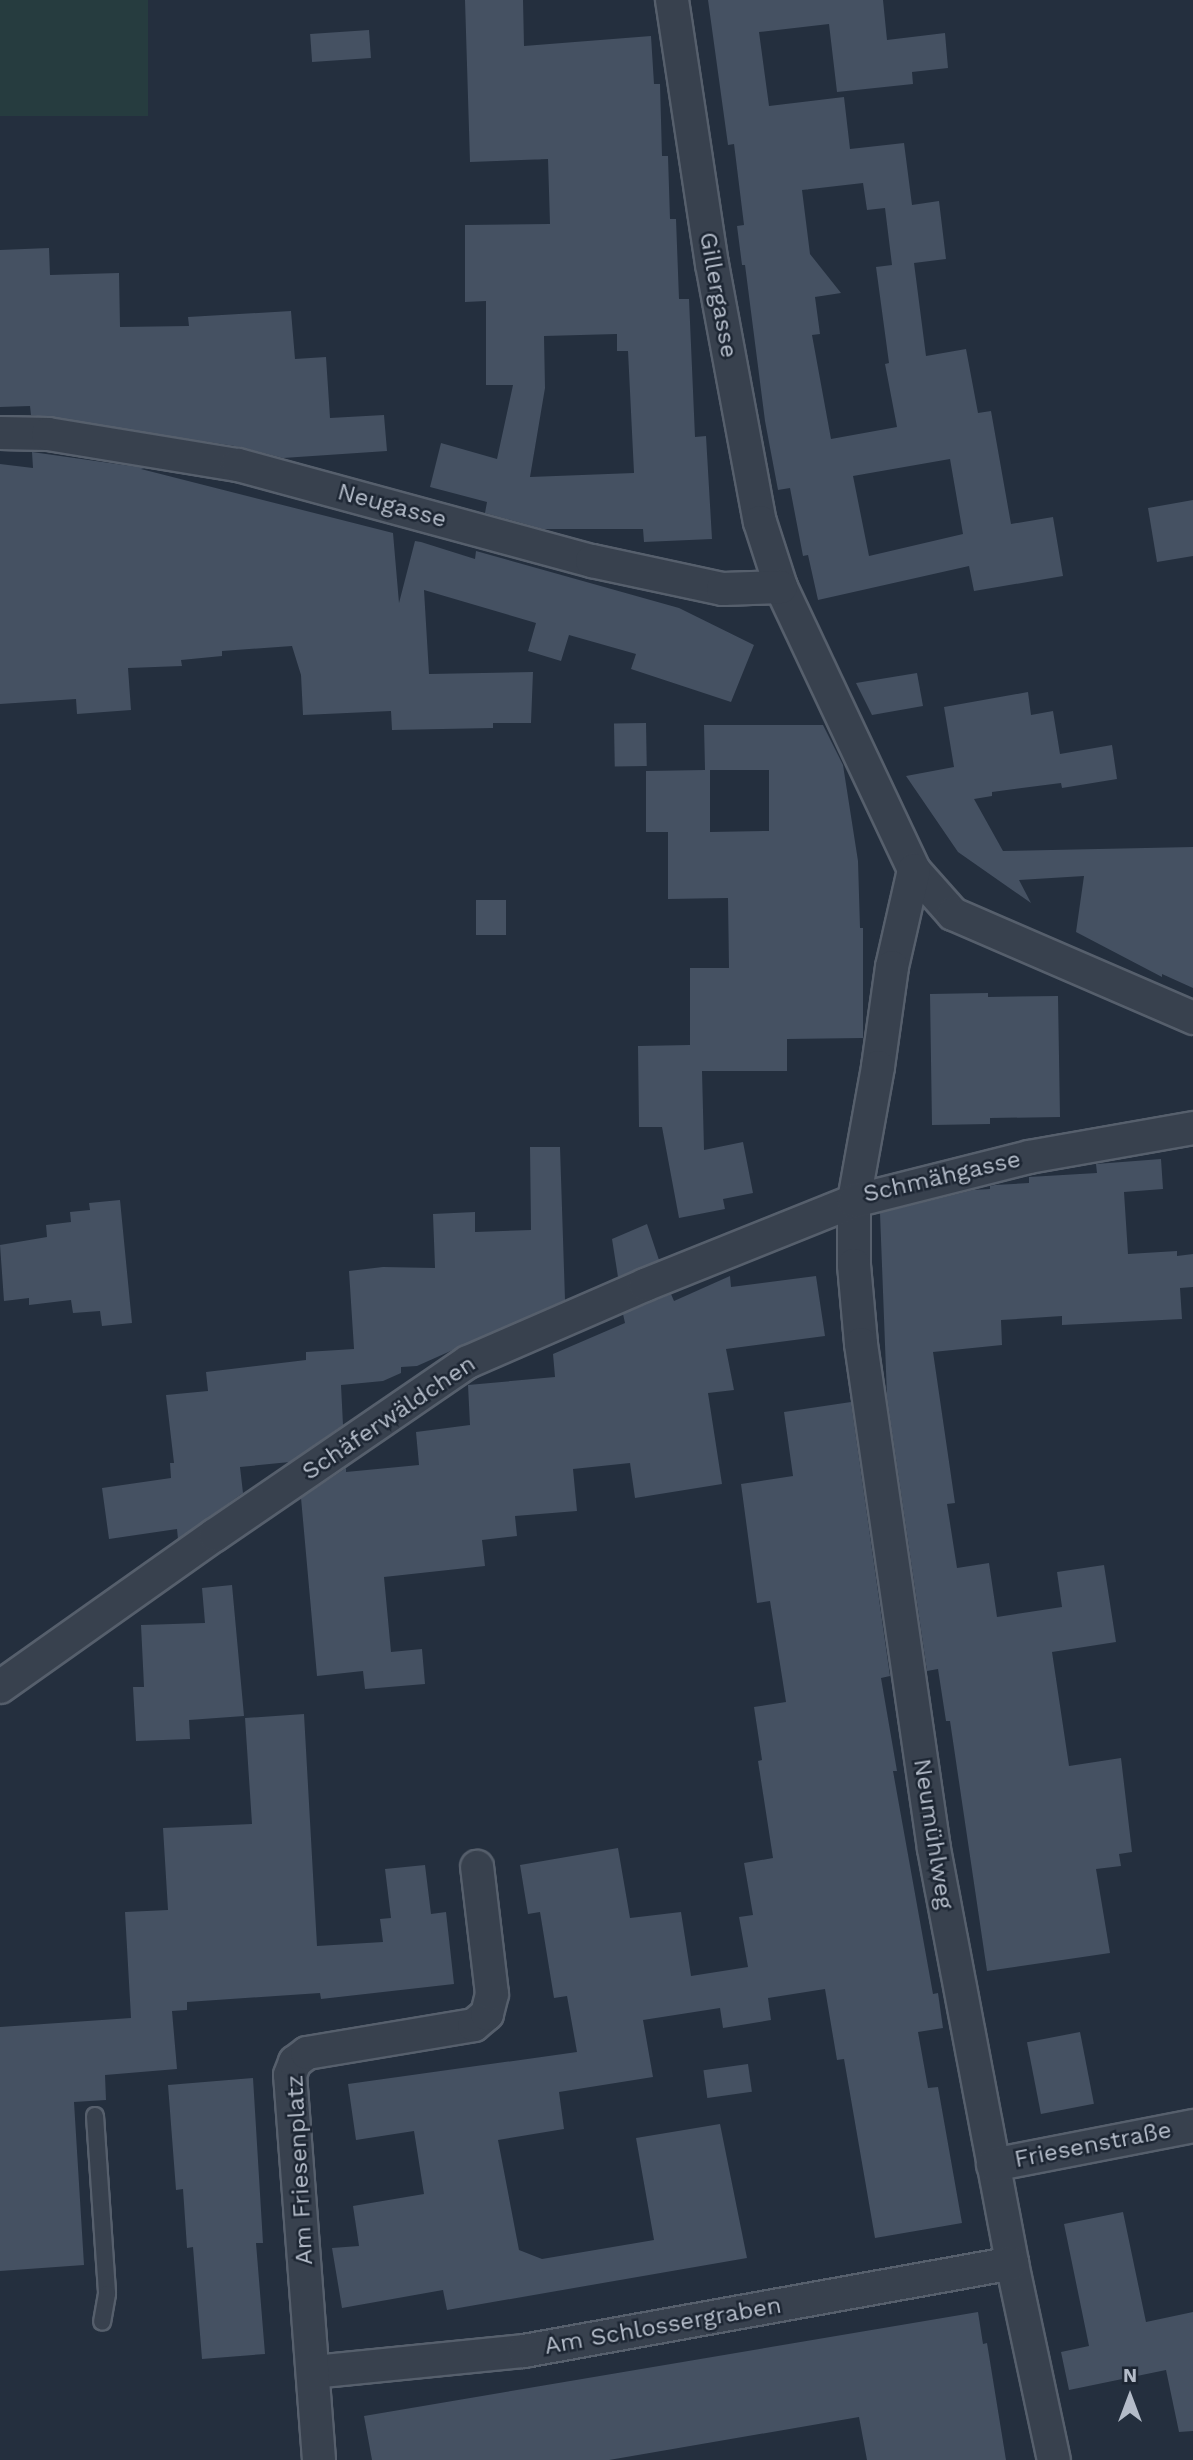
<!DOCTYPE html>
<meta charset="utf-8">
<style>
body{margin:0}
#map{position:relative;width:1193px;height:2460px;overflow:hidden;background:#242f3e;font-family:"Work Sans",sans-serif}
div>[style]{position:absolute}
.green>*{inset:0;background:#263c3f;transform-origin:0 0}
.building>*{inset:0;background:#455162;transform-origin:0 0}
.roads{filter:drop-shadow(2px 0 #565f6c) drop-shadow(-2px 0 #565f6c) drop-shadow(0 2px #565f6c) drop-shadow(0 -2px #565f6c)}
.lane>*{height:16px;margin:-8px;padding:0 8px;transform-origin:8px;border-radius:8px;background:#38414e}
.street>*{height:32px;margin:-16px;padding:0 16px;transform-origin:16px;border-radius:16px;background:#38414e}
span{translate:-50% -50%;white-space:nowrap;text-align:center;line-height:1.15;-webkit-text-stroke:5px #1d2633;paint-order:stroke}
.street-label{font-size:24px;color:#b4bcc9}
.north{position:absolute;left:1095px;top:2362px;width:70px;height:70px;-webkit-text-stroke:5px #1d2633;paint-order:stroke;rotate:0deg;font-size:19px;font-weight:700;line-height:28px;text-align:center;color:#b4bcc9}
.north::after{content:'';display:block;margin:auto;width:24px;height:32px;background:#b4bcc9;clip-path:polygon(50% 0,100% 100%,50% 72%,0 100%)}
</style>
<div id="map">
<div class="green">
<div style="left:0;top:0;width:148px;height:116px"></div>
</div>
<div class="building">
<div style="clip-path:polygon(evenodd,465px 0,523px 0,524px 46px,651px 36px,654px 84px,660px 84px,662px 156px,668px 156px,670px 219px,676px 219px,679px 299px,689px 299px,695px 437px,706px 436px,712px 539px,644px 542px,643px 529px,543px 529px,485px 513px,487px 502px,430px 487px,441px 443px,497px 459px,513px 385px,486px 385px,486px 301px,465px 302px,465px 225px,550px 224px,548px 159px,470px 162px,465px 0,617px 334px,617px 351px,628px 351px,634px 473px,530px 477px,545px 388px,544px 336px,617px 334px)"></div>
<div style="clip-path:polygon(evenodd,708px 0,883px 0,887px 40px,945px 33px,948px 68px,912px 72px,913px 84px,837px 92px,829px 24px,759px 32px,769px 106px,844px 97px,850px 149px,904px 143px,912px 205px,939px 201px,946px 259px,914px 263px,926px 356px,966px 349px,978px 413px,991px 411px,1011px 524px,1053px 517px,1063px 576px,974px 591px,969px 566px,818px 600px,808px 555px,803px 556px,790px 488px,778px 490px,765px 421px,745px 265px,742px 265px,737px 226px,744px 225px,734px 144px,728px 145px,708px 0,863px 183px,867px 210px,885px 208px,892px 265px,876px 267px,889px 363px,885px 364px,897px 427px,831px 439px,812px 335px,820px 334px,815px 297px,841px 293px,810px 254px,802px 190px,863px 183px,708px 0,950px 459px,963px 534px,869px 556px,853px 476px,950px 459px)"></div>
<div style="left:369px;top:30px;width:28px;height:59px;rotate:86deg"></div>
<div style="clip-path:polygon(49px 248px,50px 275px,119px 273px,120px 327px,189px 326px,188px 317px,291px 311px,295px 359px,326px 357px,330px 418px,384px 415px,387px 451px,283px 458px,241px 447px,31px 415px,30px 406px,0 407px,0 250px)"></div>
<div style="clip-path:polygon(32px 452px,145px 468px,141px 469px,393px 533px,399px 603px,415px 541px,421px 542px,475px 559px,476px 551px,679px 608px,754px 645px,731px 702px,631px 669px,636px 654px,569px 635px,561px 661px,528px 651px,536px 623px,424px 590px,429px 674px,533px 672px,531px 723px,493px 723px,493px 728px,392px 730px,391px 711px,303px 715px,301px 675px,292px 646px,222px 651px,222px 656px,181px 660px,182px 666px,128px 668px,131px 710px,77px 714px,76px 699px,0 704px,0 464px,33px 468px)"></div>
<div style="clip-path:polygon(1193px 500px,1193px 556px,1157px 562px,1148px 508px)"></div>
<div style="clip-path:polygon(917px 673px,923px 706px,872px 715px,856px 683px)"></div>
<div style="clip-path:polygon(1028px 692px,1031px 715px,1053px 711px,1060px 754px,1112px 745px,1117px 779px,1062px 788px,1061px 783px,992px 792px,992px 796px,974px 799px,1003px 851px,1193px 847px,1193px 988px,1162px 974px,1162px 977px,1076px 932px,1084px 876px,1019px 880px,1031px 903px,958px 852px,906px 776px,954px 767px,944px 707px)"></div>
<div style="left:646px;top:723px;width:43px;height:32px;rotate:89deg"></div>
<div style="clip-path:polygon(evenodd,704px 725px,823px 725px,843px 765px,858px 861px,860px 928px,863px 928px,863px 1038px,787px 1039px,787px 1071px,702px 1071px,704px 1150px,743px 1142px,753px 1193px,723px 1199px,725px 1209px,679px 1218px,662px 1127px,639px 1127px,638px 1046px,690px 1045px,690px 968px,729px 968px,728px 898px,668px 899px,668px 832px,646px 832px,646px 771px,705px 770px,704px 725px,710px 770px,769px 770px,769px 831px,710px 832px,710px 770px)"></div>
<div style="left:476px;top:900px;width:30px;height:35px"></div>
<div style="clip-path:polygon(988px 993px,988px 997px,1058px 996px,1060px 1117px,990px 1118px,990px 1124px,932px 1125px,930px 994px)"></div>
<div style="clip-path:polygon(530px 1147px,560px 1147px,565px 1300px,417px 1366px,401px 1367px,401px 1373px,383px 1381px,341px 1385px,343px 1425px,290px 1462px,240px 1467px,243px 1493px,178px 1539px,177px 1529px,109px 1539px,102px 1488px,171px 1478px,170px 1463px,174px 1463px,166px 1395px,208px 1391px,206px 1372px,306px 1360px,306px 1352px,354px 1349px,349px 1271px,383px 1267px,435px 1268px,433px 1214px,475px 1212px,475px 1232px,531px 1230px)"></div>
<div style="clip-path:polygon(1161px 1159px,1163px 1189px,1124px 1192px,1128px 1254px,1177px 1251px,1177px 1256px,1193px 1254px,1193px 1287px,1180px 1288px,1182px 1319px,1062px 1325px,1062px 1316px,1001px 1320px,1002px 1345px,933px 1352px,955px 1503px,947px 1504px,957px 1568px,989px 1563px,997px 1617px,1062px 1607px,1057px 1572px,1104px 1565px,1116px 1642px,1052px 1652px,1069px 1766px,1121px 1758px,1132px 1852px,1119px 1854px,1121px 1866px,1096px 1869px,1110px 1953px,987px 1971px,950px 1721px,946px 1721px,938px 1669px,927px 1671px,887px 1397px,880px 1213px,973px 1190px,990px 1189px,990px 1186px,995px 1185px,1029px 1183px,1029px 1177px,1097px 1173px,1096px 1164px)"></div>
<div style="clip-path:polygon(120px 1200px,132px 1323px,102px 1326px,100px 1311px,73px 1313px,71px 1300px,29px 1305px,29px 1298px,4px 1301px,0 1245px,47px 1237px,46px 1225px,71px 1222px,70px 1212px,90px 1210px,89px 1203px)"></div>
<div style="clip-path:polygon(647px 1224px,659px 1260px,618px 1277px,612px 1239px)"></div>
<div style="clip-path:polygon(730px 1276px,731px 1287px,816px 1276px,825px 1336px,726px 1349px,734px 1390px,708px 1393px,722px 1484px,635px 1498px,630px 1463px,573px 1469px,577px 1511px,515px 1516px,517px 1536px,482px 1540px,485px 1566px,384px 1577px,391px 1652px,422px 1649px,425px 1684px,365px 1689px,363px 1671px,317px 1676px,301px 1498px,346px 1468px,346px 1472px,419px 1465px,416px 1432px,470px 1425px,468px 1385px,555px 1377px,553px 1354px,625px 1323px,623px 1314px,671px 1294px,674px 1301px)"></div>
<div style="clip-path:polygon(851px 1402px,890px 1676px,881px 1678px,897px 1771px,893px 1771px,933px 1994px,938px 1993px,943px 2028px,918px 2032px,928px 2088px,938px 2087px,962px 2223px,875px 2238px,844px 2059px,837px 2060px,825px 1989px,768px 1998px,771px 2020px,723px 2028px,720px 2008px,643px 2020px,653px 2077px,559px 2092px,564px 2129px,498px 2140px,519px 2250px,542px 2259px,654px 2240px,636px 2138px,720px 2124px,747px 2258px,447px 2310px,443px 2290px,342px 2308px,332px 2248px,359px 2246px,353px 2206px,424px 2194px,414px 2131px,356px 2140px,348px 2084px,577px 2052px,567px 1996px,554px 1998px,540px 1912px,528px 1914px,520px 1865px,618px 1848px,630px 1918px,681px 1912px,691px 1976px,748px 1967px,739px 1917px,753px 1915px,744px 1863px,773px 1858px,758px 1761px,762px 1760px,754px 1707px,786px 1702px,770px 1601px,757px 1603px,741px 1484px,793px 1476px,784px 1412px)"></div>
<div style="clip-path:polygon(232px 1585px,244px 1716px,189px 1720px,190px 1739px,136px 1741px,133px 1687px,144px 1687px,141px 1625px,205px 1623px,202px 1588px)"></div>
<div style="clip-path:polygon(304px 1714px,317px 1946px,383px 1942px,380px 1919px,391px 1918px,385px 1869px,425px 1865px,431px 1914px,446px 1912px,454px 1984px,321px 1999px,320px 1993px,187px 2002px,187px 2010px,172px 2011px,177px 2069px,105px 2075px,106px 2100px,74px 2102px,84px 2265px,0 2271px,0 2027px,131px 2018px,125px 1912px,168px 1910px,163px 1828px,252px 1824px,245px 1718px)"></div>
<div style="left:1080px;top:2032px;width:73px;height:54px;rotate:79deg"></div>
<div style="left:748px;top:2064px;width:28px;height:45px;rotate:82deg"></div>
<div style="clip-path:polygon(253px 2078px,263px 2243px,256px 2243px,265px 2354px,202px 2359px,193px 2247px,187px 2248px,183px 2189px,176px 2190px,168px 2085px)"></div>
<div style="clip-path:polygon(1123px 2212px,1146px 2322px,1193px 2312px,1193px 2431px,1179px 2432px,1166px 2370px,1069px 2390px,1061px 2352px,1089px 2346px,1064px 2224px)"></div>
<div style="clip-path:polygon(978px 2312px,983px 2344px,987px 2343px,1006px 2460px,867px 2460px,859px 2417px,609px 2460px,372px 2460px,364px 2416px)"></div>
</div>
<div class="roads">
<div class="lane">
<div style="left:95px;top:2116px;width:178px;rotate:86.1deg"></div>
<div style="left:107px;top:2294px;width:28px;rotate:100deg"></div>
</div>
<div class="street">
<div style="left:672px;top:0;width:267px;rotate:81.4deg"></div>
<div style="left:712px;top:264px;width:262px;rotate:79.5deg"></div>
<div style="left:760px;top:522px;width:68px;rotate:72.1deg"></div>
<div style="left:781px;top:587px;width:313px;rotate:64.8deg"></div>
<div style="left:914px;top:870px;width:59px;rotate:48.4deg"></div>
<div style="left:953px;top:914px;width:262px;rotate:23.4deg"></div>
<div style="left:0;top:433px;width:48px;rotate:1.2deg"></div>
<div style="left:48px;top:434px;width:193px;rotate:9.3deg"></div>
<div style="left:238px;top:465px;width:367px;rotate:15.2deg"></div>
<div style="left:592px;top:561px;width:134px;rotate:12.1deg"></div>
<div style="left:723px;top:589px;width:58px;rotate:-2deg"></div>
<div style="left:914px;top:870px;width:99px;rotate:102.8deg"></div>
<div style="left:892px;top:967px;width:101px;rotate:98deg"></div>
<div style="left:878px;top:1067px;width:136px;rotate:100.2deg"></div>
<div style="left:854px;top:1201px;width:64px;rotate:90deg"></div>
<div style="left:854px;top:1265px;width:79px;rotate:84.9deg"></div>
<div style="left:861px;top:1344px;width:510px;rotate:81.77deg"></div>
<div style="left:934px;top:1849px;width:421px;rotate:79.3deg"></div>
<div style="left:1012px;top:2263px;width:201px;rotate:78deg"></div>
<div style="left:0;top:1687px;width:263px;rotate:-35.3deg"></div>
<div style="left:215px;top:1535px;width:306px;rotate:-34.4deg"></div>
<div style="left:468px;top:1362px;width:193px;rotate:-23.5deg"></div>
<div style="left:645px;top:1285px;width:225px;rotate:-21.9deg"></div>
<div style="left:854px;top:1201px;width:180px;rotate:-14.1deg"></div>
<div style="left:1029px;top:1157px;width:167px;rotate:-10deg"></div>
<div style="left:993px;top:2165px;width:204px;rotate:-11deg"></div>
<div style="left:313px;top:2372px;width:212px;rotate:-5.7deg"></div>
<div style="left:524px;top:2351px;width:496px;rotate:-10.2deg"></div>
<div style="left:319px;top:2460px;width:386px;rotate:-94.3deg"></div>
<div style="left:290px;top:2075px;width:14px;rotate:-69deg"></div>
<div style="left:295px;top:2062px;width:15px;rotate:-37deg"></div>
<div style="left:307px;top:2053px;width:169px;rotate:-9.5deg"></div>
<div style="left:474px;top:2025px;width:17px;rotate:-40deg"></div>
<div style="left:487px;top:2014px;width:21px;rotate:-76deg"></div>
<div style="left:492px;top:1994px;width:128px;rotate:-96.7deg"></div>
</div>
</div>
<div class="street-label">
<span style="left:718px;top:295px;rotate:80deg">Gillergasse</span>
<span style="left:392px;top:506px;rotate:15deg">Neugasse</span>
<span style="left:942px;top:1177px;rotate:-13deg">Schmähgasse</span>
<span style="left:389px;top:1418px;rotate:-34deg">Schäferwäldchen</span>
<span style="left:933px;top:1834px;rotate:81deg">Neumühlweg</span>
<span style="left:1093px;top:2145px;rotate:-11deg">Friesenstraße</span>
<span style="left:300px;top:2170px;rotate:-93deg">Am Friesenplatz</span>
<span style="left:663px;top:2326px;rotate:-10deg">Am Schlossergraben</span>
</div>
<div class="north">N</div>
</div>
